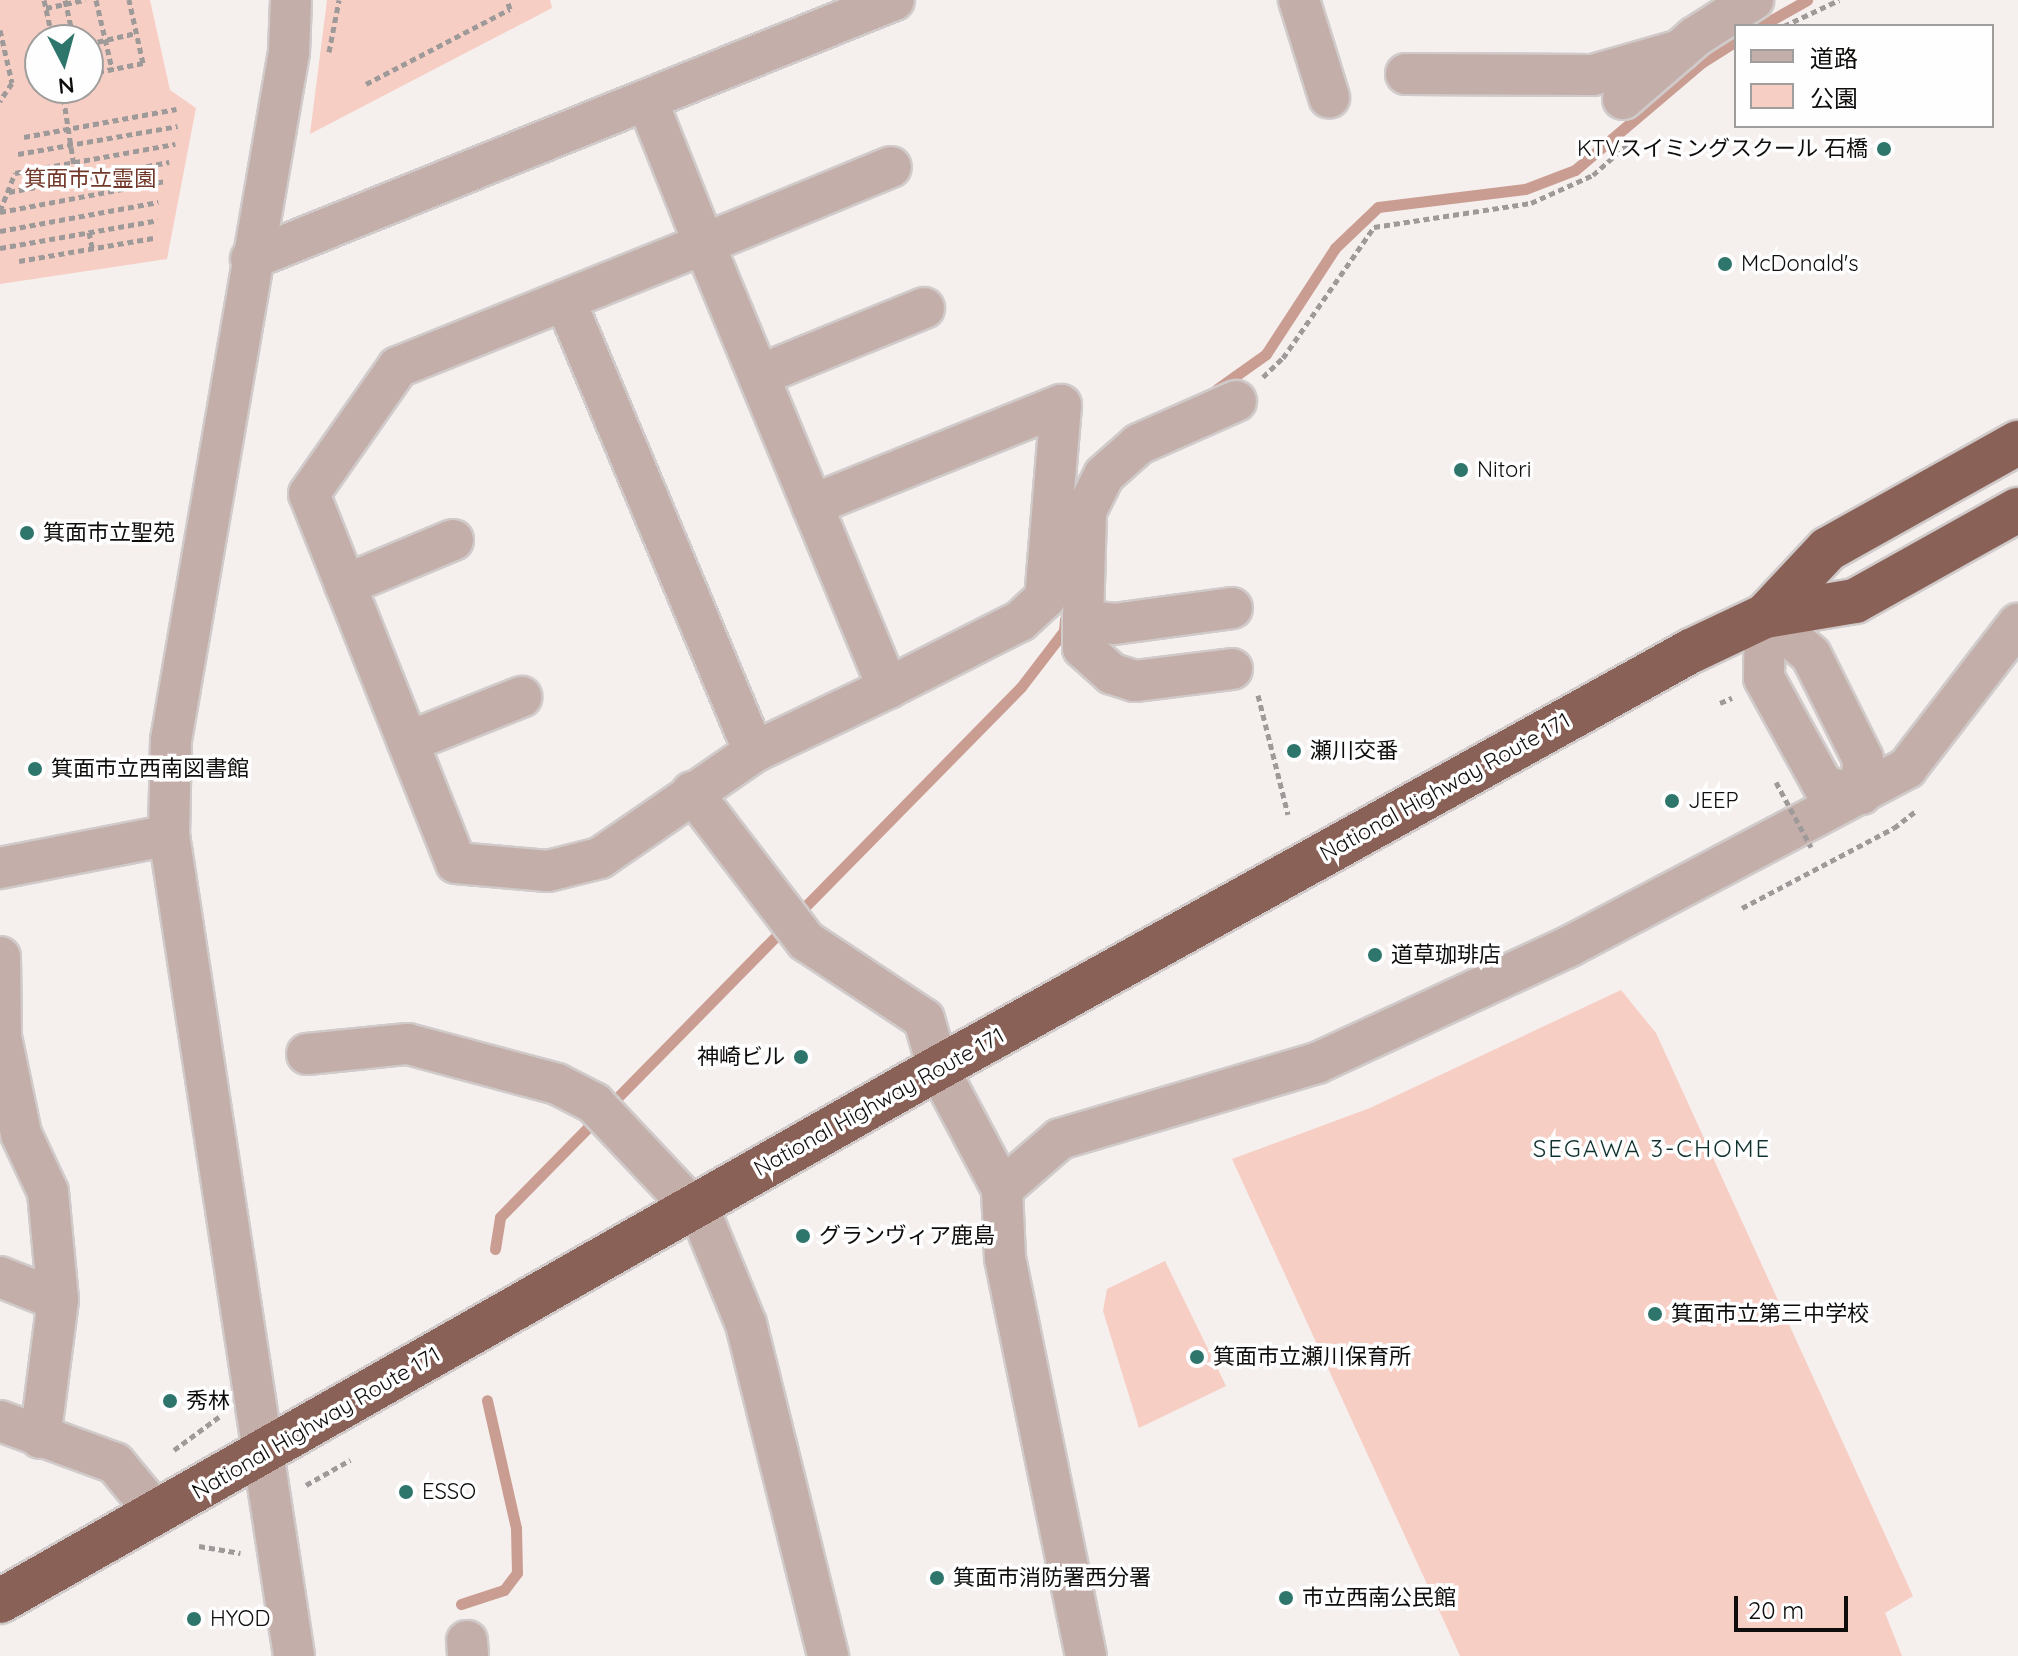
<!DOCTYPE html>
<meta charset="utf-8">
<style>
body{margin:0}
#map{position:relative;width:2018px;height:1656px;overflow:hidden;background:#f5efee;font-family:Quicksand,"Noto Sans JP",sans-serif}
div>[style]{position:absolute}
.green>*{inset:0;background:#f7cec4}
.stream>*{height:11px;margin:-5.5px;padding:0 5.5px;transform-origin:5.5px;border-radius:5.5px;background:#ca9d92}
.path>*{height:5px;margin-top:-2.5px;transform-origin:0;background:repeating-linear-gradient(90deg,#9e9a99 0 6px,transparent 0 10px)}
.roads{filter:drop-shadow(2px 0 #d0cbca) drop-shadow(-2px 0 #d0cbca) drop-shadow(0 2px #d0cbca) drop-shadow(0 -2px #d0cbca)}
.minor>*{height:40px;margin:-20px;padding:0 20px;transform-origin:20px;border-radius:20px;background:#c3aea9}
.highway>*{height:44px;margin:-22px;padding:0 22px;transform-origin:22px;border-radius:22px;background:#8a6157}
.path-bridge>*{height:5px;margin-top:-2.5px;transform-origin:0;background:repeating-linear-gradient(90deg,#9e9a99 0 6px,transparent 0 10px)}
.dots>*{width:22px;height:22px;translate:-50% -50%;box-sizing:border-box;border:4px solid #fffefe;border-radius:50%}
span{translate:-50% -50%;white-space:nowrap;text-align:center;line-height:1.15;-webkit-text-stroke:7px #fffefe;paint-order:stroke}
.poi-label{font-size:22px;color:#0e0d0c}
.right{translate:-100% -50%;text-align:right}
.left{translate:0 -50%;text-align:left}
.park-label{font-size:22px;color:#713729}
.street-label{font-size:22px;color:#0e0d0c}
.neighbourhood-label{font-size:24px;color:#10322e;letter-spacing:2px}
.legend{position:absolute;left:1734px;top:24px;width:260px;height:104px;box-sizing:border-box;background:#fffefe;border:2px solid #9f9e9d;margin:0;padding:10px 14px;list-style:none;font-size:24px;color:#0e0d0c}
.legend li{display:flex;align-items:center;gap:16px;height:40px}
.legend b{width:40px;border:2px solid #9f9e9d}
.north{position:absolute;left:24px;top:24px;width:80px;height:80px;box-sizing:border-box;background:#fffefe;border:2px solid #9f9e9d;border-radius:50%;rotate:174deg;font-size:22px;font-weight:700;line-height:32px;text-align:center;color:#0e0d0c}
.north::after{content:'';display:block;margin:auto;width:28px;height:36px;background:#2e756c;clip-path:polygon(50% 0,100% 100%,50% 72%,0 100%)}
.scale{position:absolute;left:1734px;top:1596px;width:114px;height:36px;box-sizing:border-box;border:4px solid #0e0d0c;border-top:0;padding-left:10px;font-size:24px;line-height:28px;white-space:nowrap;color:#0e0d0c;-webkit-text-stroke:6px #fffefe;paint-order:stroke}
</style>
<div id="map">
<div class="green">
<div style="clip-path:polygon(evenodd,0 0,150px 0,170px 90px,196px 108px,167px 259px,0 284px,0 0,88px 40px,88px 88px,40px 88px,40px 40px,88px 40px)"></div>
<div style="clip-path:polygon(327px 0,550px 0,552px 8px,310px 134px)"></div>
<div style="clip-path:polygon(1621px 990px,1656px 1033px,1913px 1596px,1885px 1613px,1902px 1656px,1460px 1656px,1232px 1159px,1370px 1108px)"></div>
<div style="clip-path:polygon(1165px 1261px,1226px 1386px,1139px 1428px,1103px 1311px,1107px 1289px)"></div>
</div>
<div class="stream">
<div style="left:1761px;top:26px;width:53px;rotate:-29.5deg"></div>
<div style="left:1217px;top:389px;width:60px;rotate:-35.5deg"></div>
<div style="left:1266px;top:354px;width:126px;rotate:-56.9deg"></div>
<div style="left:1335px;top:248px;width:59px;rotate:-43.6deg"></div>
<div style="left:1378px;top:207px;width:148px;rotate:-7deg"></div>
<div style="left:1525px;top:189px;width:53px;rotate:-20.8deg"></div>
<div style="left:1575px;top:170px;width:165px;rotate:-40.3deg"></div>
<div style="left:1701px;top:63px;width:41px;rotate:-32.2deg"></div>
<div style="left:495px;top:1249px;width:32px;rotate:-81deg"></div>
<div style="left:500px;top:1217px;width:743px;rotate:-45.49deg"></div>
<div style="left:1021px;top:687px;width:71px;rotate:-52.5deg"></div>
<div style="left:1064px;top:631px;width:12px;rotate:-85deg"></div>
<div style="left:461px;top:1604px;width:45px;rotate:-18deg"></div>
<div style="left:504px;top:1590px;width:21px;rotate:-53deg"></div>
<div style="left:517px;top:1573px;width:45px;rotate:-91.3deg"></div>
<div style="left:516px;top:1528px;width:131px;rotate:-102.8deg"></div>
</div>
<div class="path">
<div style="left:44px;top:0;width:41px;rotate:77.3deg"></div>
<div style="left:65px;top:0;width:41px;rotate:77.3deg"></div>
<div style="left:96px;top:0;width:71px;rotate:76.9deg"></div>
<div style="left:46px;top:8px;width:40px;rotate:-12deg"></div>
<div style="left:1784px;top:26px;width:61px;rotate:-25.3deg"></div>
<div style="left:0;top:30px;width:54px;rotate:77.2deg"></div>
<div style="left:12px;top:83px;width:22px;rotate:124deg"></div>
<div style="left:88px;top:44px;width:49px;rotate:-12.9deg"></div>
<div style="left:329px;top:52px;width:53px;rotate:-79.1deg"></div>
<div style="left:88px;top:74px;width:56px;rotate:-11.3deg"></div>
<div style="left:143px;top:63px;width:65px;rotate:-102.5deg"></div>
<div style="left:366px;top:84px;width:162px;rotate:-27.5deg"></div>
<div style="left:510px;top:9px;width:9px;rotate:-108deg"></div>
<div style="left:62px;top:88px;width:92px;rotate:81.3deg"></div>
<div style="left:24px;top:137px;width:155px;rotate:-10.4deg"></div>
<div style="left:18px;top:154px;width:162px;rotate:-9.9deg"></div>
<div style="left:9px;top:192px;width:163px;rotate:-10.6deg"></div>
<div style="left:0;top:211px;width:41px;rotate:-68.5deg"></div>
<div style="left:15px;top:173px;width:163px;rotate:-10.3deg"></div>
<div style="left:0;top:212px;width:169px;rotate:-10.6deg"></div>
<div style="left:0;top:231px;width:161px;rotate:-10.4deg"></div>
<div style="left:89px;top:232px;width:16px;rotate:79deg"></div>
<div style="left:0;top:248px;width:160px;rotate:-10deg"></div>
<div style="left:19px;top:261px;width:136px;rotate:-9.7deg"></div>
<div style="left:1263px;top:377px;width:28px;rotate:-44deg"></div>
<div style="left:1283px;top:358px;width:160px;rotate:-55.2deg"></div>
<div style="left:1374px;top:227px;width:159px;rotate:-8.7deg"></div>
<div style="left:1531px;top:203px;width:68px;rotate:-24.3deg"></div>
<div style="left:1593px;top:175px;width:59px;rotate:-41.6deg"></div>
<div style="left:1258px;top:695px;width:123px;rotate:75.9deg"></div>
<div style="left:1720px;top:703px;width:13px;rotate:-23deg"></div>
<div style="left:1742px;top:908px;width:172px;rotate:-27.8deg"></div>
<div style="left:1894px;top:828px;width:28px;rotate:-38deg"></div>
<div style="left:174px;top:1450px;width:56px;rotate:-36.3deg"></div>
<div style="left:306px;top:1485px;width:51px;rotate:-29.6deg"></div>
<div style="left:199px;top:1546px;width:42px;rotate:9.7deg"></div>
</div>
<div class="roads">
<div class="minor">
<div style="left:291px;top:0;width:52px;rotate:92.2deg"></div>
<div style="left:289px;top:52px;width:698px;rotate:99.73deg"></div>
<div style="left:171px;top:740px;width:95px;rotate:91.2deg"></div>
<div style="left:169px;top:835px;width:830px;rotate:81.34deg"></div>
<div style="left:1299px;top:0;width:102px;rotate:72.8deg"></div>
<div style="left:1406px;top:74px;width:187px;rotate:0.3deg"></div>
<div style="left:1593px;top:75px;width:91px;rotate:-16deg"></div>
<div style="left:1623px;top:99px;width:95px;rotate:-40.7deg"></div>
<div style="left:1695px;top:37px;width:69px;rotate:-32.5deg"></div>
<div style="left:648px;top:103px;width:152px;rotate:68.3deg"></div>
<div style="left:704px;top:244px;width:202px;rotate:-22.4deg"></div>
<div style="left:704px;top:244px;width:481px;rotate:67.5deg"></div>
<div style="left:888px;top:688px;width:148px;rotate:154.5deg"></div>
<div style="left:754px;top:752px;width:187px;rotate:145.5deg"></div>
<div style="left:600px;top:858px;width:54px;rotate:166deg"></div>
<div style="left:548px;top:871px;width:92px;rotate:-175deg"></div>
<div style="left:456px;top:863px;width:397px;rotate:-111.7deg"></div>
<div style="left:309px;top:494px;width:155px;rotate:-55deg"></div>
<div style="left:398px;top:367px;width:330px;rotate:-21.9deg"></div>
<div style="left:251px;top:259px;width:693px;rotate:-21.94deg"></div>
<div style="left:565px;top:300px;width:490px;rotate:67.3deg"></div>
<div style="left:760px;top:375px;width:177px;rotate:-22.2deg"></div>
<div style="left:812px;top:505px;width:268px;rotate:-21.9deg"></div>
<div style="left:1061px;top:405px;width:194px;rotate:94.7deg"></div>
<div style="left:1045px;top:598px;width:34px;rotate:137deg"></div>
<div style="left:1020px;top:621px;width:148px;rotate:153.1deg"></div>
<div style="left:345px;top:585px;width:117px;rotate:-22.6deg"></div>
<div style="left:1765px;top:616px;width:62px;rotate:90.9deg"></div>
<div style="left:1764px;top:678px;width:124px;rotate:61.2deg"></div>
<div style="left:1824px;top:787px;width:38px;rotate:11deg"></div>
<div style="left:1765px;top:616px;width:60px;rotate:40.3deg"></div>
<div style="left:1811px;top:655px;width:116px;rotate:63.4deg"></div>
<div style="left:1863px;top:759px;width:35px;rotate:93deg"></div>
<div style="left:1083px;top:620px;width:31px;rotate:7deg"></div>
<div style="left:1114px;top:624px;width:119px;rotate:-7.7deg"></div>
<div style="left:1232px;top:669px;width:98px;rotate:172.9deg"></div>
<div style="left:1135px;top:681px;width:24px;rotate:-163deg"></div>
<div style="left:1112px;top:674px;width:39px;rotate:-138deg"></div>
<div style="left:1083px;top:648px;width:28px;rotate:-90deg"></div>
<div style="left:1083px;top:620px;width:109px;rotate:-88.4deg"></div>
<div style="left:1086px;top:511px;width:40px;rotate:-63.4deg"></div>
<div style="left:1104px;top:475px;width:47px;rotate:-41.5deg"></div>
<div style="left:1139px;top:444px;width:106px;rotate:-23.9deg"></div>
<div style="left:408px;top:742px;width:122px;rotate:-21.7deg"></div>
<div style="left:692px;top:792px;width:188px;rotate:52.6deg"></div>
<div style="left:806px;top:941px;width:141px;rotate:33.5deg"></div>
<div style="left:924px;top:1019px;width:51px;rotate:74.1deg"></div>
<div style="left:938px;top:1068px;width:137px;rotate:62.1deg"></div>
<div style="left:1002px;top:1189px;width:69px;rotate:87.5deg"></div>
<div style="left:1005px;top:1258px;width:406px;rotate:78.5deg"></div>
<div style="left:0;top:868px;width:172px;rotate:-11deg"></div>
<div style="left:0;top:957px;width:80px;rotate:89.3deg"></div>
<div style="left:1px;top:1037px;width:99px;rotate:78.3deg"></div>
<div style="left:21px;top:1134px;width:64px;rotate:65deg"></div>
<div style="left:48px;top:1192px;width:108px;rotate:84.7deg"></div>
<div style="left:58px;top:1300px;width:139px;rotate:97.4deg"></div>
<div style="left:307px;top:1054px;width:101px;rotate:-5.7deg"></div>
<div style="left:408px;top:1044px;width:154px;rotate:15deg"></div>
<div style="left:557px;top:1084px;width:42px;rotate:27.2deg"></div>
<div style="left:594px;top:1103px;width:143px;rotate:46.7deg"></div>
<div style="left:1002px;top:1189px;width:77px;rotate:-40.8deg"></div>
<div style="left:1060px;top:1139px;width:268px;rotate:-16.5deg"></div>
<div style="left:1317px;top:1063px;width:277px;rotate:-24.8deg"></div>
<div style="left:1568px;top:947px;width:383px;rotate:-27.8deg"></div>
<div style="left:1907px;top:768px;width:182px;rotate:-52.4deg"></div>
<div style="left:697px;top:1204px;width:130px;rotate:67.8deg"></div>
<div style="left:746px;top:1324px;width:342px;rotate:76.1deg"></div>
<div style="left:0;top:1277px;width:62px;rotate:21.6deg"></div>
<div style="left:0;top:1421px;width:122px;rotate:20.1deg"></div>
<div style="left:115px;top:1463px;width:66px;rotate:50.5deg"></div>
<div style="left:467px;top:1641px;width:15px;rotate:86deg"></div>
</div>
<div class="highway">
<div style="left:1765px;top:616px;width:92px;rotate:-46.8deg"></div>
<div style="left:1828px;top:549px;width:218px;rotate:-29.2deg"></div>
<div style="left:0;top:1601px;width:1079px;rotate:-29.61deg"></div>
<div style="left:938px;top:1068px;width:861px;rotate:-28.98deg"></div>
<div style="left:1691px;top:651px;width:82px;rotate:-25.3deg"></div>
<div style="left:1765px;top:616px;width:91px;rotate:-9.5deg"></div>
<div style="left:1855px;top:601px;width:187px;rotate:-29.2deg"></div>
</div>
</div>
<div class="path-bridge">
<div style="left:1776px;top:782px;width:74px;rotate:61.7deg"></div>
</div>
<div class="dots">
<div style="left:1884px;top:149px;background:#2e756c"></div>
<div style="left:1725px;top:264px;background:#2e756c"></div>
<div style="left:1461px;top:470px;background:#2e756c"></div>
<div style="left:27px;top:533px;background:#2e756c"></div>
<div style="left:1294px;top:751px;background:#2e756c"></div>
<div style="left:35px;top:769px;background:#2e756c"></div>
<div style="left:1672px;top:801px;background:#2e756c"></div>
<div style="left:1375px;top:955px;background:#2e756c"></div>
<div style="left:801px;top:1057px;background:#2e756c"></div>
<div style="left:803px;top:1236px;background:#2e756c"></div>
<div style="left:1655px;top:1314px;background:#2e756c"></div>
<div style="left:1197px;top:1357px;background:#2e756c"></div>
<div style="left:170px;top:1401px;background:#2e756c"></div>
<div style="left:406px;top:1492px;background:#2e756c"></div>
<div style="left:937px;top:1578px;background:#2e756c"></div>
<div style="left:1286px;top:1598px;background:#2e756c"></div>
<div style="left:194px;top:1619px;background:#2e756c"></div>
</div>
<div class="poi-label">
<span class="right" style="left:1868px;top:149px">KTVスイミングスクール 石橋</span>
<span class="left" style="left:1741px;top:264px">McDonald's</span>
<span class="left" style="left:1477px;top:470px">Nitori</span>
<span class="left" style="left:43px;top:533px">箕面市立聖苑</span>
<span class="left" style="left:1310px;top:751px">瀬川交番</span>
<span class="left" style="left:51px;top:769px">箕面市立西南図書館</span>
<span class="left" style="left:1688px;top:801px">JEEP</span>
<span class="left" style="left:1391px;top:955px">道草珈琲店</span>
<span class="right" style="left:785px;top:1057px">神崎ビル</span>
<span class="left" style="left:819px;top:1236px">グランヴィア鹿島</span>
<span class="left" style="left:1671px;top:1314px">箕面市立第三中学校</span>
<span class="left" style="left:1213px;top:1357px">箕面市立瀬川保育所</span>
<span class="left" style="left:186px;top:1401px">秀林</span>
<span class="left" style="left:422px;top:1492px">ESSO</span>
<span class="left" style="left:953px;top:1578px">箕面市消防署西分署</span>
<span class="left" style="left:1302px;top:1598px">市立西南公民館</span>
<span class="left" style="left:210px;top:1619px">HYOD</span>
</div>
<div class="park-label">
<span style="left:90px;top:179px">箕面市立霊園</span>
</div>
<div class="street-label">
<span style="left:1445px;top:787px;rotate:-29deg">National Highway Route 171</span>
<span style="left:879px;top:1102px;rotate:-29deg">National Highway Route 171</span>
<span style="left:316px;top:1423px;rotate:-30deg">National Highway Route 171</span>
</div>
<div class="neighbourhood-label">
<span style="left:1652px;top:1149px">SEGAWA 3-CHOME</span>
</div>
<ul class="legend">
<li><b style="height:10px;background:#c3aea9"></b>道路</li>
<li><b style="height:22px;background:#f7cec4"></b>公園</li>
</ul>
<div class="north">N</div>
<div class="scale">20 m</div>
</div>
